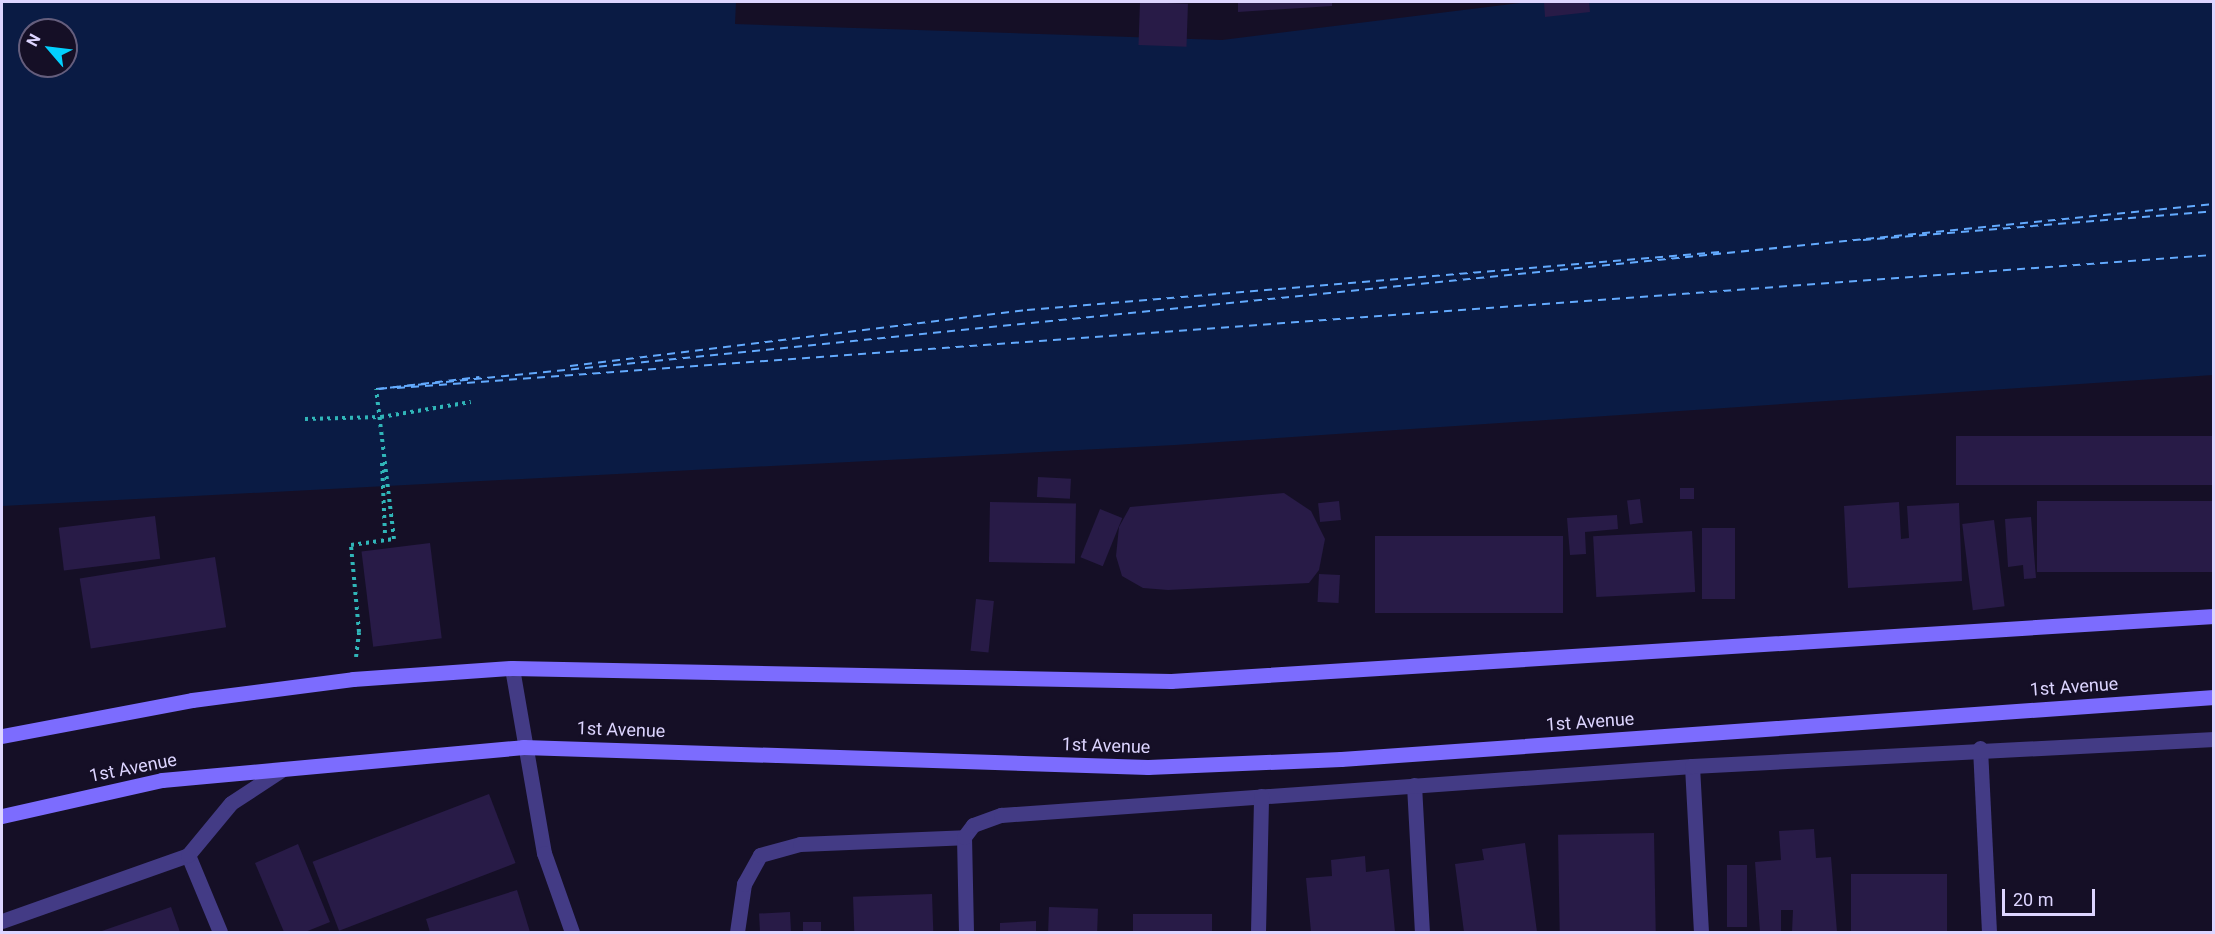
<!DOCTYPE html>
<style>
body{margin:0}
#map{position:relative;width:2215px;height:934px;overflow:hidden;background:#150f26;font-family:Roboto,sans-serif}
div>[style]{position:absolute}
.water>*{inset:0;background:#0a1b44}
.ferry>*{height:1.5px;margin-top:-0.75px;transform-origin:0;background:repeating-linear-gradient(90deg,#63aafe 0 8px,transparent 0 14px)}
.building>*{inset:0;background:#281b47;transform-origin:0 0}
.path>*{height:4px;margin-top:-2px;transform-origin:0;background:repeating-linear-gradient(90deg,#30b5b8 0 3px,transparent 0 7.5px)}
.minor>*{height:15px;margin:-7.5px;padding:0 7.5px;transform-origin:7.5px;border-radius:7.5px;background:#433b85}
.secondary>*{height:15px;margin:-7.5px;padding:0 7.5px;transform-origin:7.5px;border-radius:7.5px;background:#7c6cfe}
span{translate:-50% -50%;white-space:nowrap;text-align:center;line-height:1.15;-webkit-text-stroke:4.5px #150f26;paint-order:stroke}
.street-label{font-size:18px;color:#ddd5ff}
.frame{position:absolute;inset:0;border:3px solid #ddd5ff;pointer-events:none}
.north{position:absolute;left:18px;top:18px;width:60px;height:60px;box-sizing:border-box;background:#150f26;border:2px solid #655e7d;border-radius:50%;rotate:298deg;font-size:16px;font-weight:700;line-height:24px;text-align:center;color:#ddd5ff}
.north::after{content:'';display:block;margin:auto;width:21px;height:27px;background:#02d0fe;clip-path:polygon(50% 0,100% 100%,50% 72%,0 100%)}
.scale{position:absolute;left:2002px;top:889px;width:93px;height:27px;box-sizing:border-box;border:3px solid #ddd5ff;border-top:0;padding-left:8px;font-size:18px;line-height:21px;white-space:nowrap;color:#ddd5ff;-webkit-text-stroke:4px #150f26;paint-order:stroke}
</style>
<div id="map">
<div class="water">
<div style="clip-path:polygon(evenodd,2px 2px,736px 2px,735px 24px,1222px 40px,1529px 2px,2213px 2px,2213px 375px,1175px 445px,2px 506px,2px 2px,30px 30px,66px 30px,66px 66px,30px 66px,30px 30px)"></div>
</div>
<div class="ferry">
<div style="left:1863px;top:240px;width:352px;rotate:-4.7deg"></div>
<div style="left:570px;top:366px;width:460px;rotate:-7deg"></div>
<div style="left:1027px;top:310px;width:695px;rotate:-4.78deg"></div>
<div style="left:397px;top:388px;width:1822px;rotate:-4.19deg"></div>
<div style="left:376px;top:389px;width:1847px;rotate:-5.75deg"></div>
<div style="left:379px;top:389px;width:101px;rotate:-6.8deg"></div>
</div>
<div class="building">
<div style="left:1140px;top:2px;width:48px;height:43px;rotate:2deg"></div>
<div style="clip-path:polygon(1238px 2px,1332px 2px,1332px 6px,1238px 12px)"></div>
<div style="clip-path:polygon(1544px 2px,1589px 2px,1590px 12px,1545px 17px)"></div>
<div style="left:2214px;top:436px;width:49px;height:258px;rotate:90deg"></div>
<div style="left:1038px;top:477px;width:33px;height:20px;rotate:3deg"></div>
<div style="left:1680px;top:488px;width:14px;height:11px"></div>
<div style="clip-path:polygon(1284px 493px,1311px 511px,1325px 539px,1319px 570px,1309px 583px,1168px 590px,1143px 588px,1122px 576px,1116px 556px,1119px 527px,1130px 507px)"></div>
<div style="left:1640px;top:499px;width:24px;height:13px;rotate:83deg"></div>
<div style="left:1339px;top:501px;width:19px;height:21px;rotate:84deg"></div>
<div style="left:2214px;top:501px;width:71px;height:177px;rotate:90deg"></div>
<div style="left:990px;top:502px;width:86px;height:60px;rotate:1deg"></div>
<div style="clip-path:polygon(1899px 502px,1901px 539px,1909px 538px,1907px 506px,1959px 503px,1962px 581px,1848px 588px,1844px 506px)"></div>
<div style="left:1100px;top:509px;width:24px;height:52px;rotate:22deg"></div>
<div style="clip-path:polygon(1617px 515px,1618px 529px,1585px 532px,1586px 554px,1570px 555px,1567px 518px)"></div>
<div style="left:155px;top:516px;width:43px;height:97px;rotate:83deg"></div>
<div style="clip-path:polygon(2031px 517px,2036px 578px,2024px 579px,2023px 565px,2008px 567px,2005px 519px)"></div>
<div style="left:1994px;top:520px;width:87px;height:32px;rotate:83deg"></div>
<div style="left:1702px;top:528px;width:33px;height:71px"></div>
<div style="left:1692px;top:531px;width:61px;height:99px;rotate:87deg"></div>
<div style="left:1563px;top:536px;width:77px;height:188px;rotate:90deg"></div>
<div style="left:430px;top:543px;width:96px;height:69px;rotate:83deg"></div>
<div style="left:215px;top:557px;width:71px;height:137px;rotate:81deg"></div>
<div style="left:1319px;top:574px;width:21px;height:28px;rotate:3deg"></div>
<div style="left:976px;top:599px;width:18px;height:52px;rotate:6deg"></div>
<div style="left:489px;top:794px;width:74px;height:189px;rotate:69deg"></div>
<div style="clip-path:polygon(1814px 829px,1816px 858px,1831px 857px,1837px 932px,1792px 932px,1793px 910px,1781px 910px,1781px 932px,1760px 932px,1755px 862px,1781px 860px,1779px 831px)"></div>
<div style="left:1654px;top:833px;width:99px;height:96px;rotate:89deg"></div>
<div style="clip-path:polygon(1525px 843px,1537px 932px,1464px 932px,1455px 864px,1484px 860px,1482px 849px)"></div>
<div style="clip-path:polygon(298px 844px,330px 922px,305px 932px,284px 932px,255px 863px)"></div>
<div style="clip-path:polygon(1365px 856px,1366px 872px,1389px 869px,1395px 932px,1311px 932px,1306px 878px,1332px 876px,1331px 860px)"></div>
<div style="left:1727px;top:865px;width:20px;height:62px"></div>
<div style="left:1947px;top:874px;width:58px;height:96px;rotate:90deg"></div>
<div style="clip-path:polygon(517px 890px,530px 932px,430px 932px,426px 919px)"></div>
<div style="left:932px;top:894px;width:38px;height:79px;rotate:88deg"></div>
<div style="clip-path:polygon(171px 907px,180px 932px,99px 932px)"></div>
<div style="left:1049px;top:907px;width:49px;height:25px;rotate:2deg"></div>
<div style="left:790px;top:912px;width:20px;height:31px;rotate:87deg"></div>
<div style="left:1133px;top:914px;width:79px;height:18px"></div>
<div style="clip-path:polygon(1036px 921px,1036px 932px,1000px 932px,1000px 923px)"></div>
<div style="left:803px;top:922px;width:18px;height:10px"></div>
</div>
<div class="path">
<div style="left:305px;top:419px;width:76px;rotate:-1.5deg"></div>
<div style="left:381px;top:417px;width:91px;rotate:-9.5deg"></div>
<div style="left:382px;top:463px;width:71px;rotate:87.6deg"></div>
<div style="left:356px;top:657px;width:25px;rotate:-83deg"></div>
<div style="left:359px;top:632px;width:87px;rotate:-95.3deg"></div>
<div style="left:351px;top:545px;width:43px;rotate:-7.9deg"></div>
<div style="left:394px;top:539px;width:151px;rotate:-96.8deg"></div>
</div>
<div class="minor">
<div style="left:512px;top:668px;width:188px;rotate:80.2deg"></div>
<div style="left:544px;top:853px;width:84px;rotate:70.5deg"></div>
<div style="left:1980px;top:748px;width:184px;rotate:87.2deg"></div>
<div style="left:1692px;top:766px;width:166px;rotate:86.9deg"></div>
<div style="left:1414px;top:785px;width:147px;rotate:86.9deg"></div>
<div style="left:188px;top:855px;width:83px;rotate:67.4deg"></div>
<div style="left:2px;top:921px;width:197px;rotate:-19.5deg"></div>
<div style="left:188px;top:855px;width:67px;rotate:-50.4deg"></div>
<div style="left:231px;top:803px;width:62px;rotate:-33.2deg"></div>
<div style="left:737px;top:932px;width:49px;rotate:-81.7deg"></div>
<div style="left:744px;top:884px;width:33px;rotate:-61deg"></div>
<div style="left:760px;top:855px;width:41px;rotate:-15.4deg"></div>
<div style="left:800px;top:844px;width:164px;rotate:-2.4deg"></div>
<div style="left:966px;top:932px;width:95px;rotate:-91.2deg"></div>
<div style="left:964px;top:837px;width:15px;rotate:-53deg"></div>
<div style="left:973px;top:825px;width:30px;rotate:-20deg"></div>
<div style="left:1001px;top:815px;width:693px;rotate:-4.06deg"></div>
<div style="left:1692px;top:766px;width:523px;rotate:-2.96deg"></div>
<div style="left:1258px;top:932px;width:136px;rotate:-88.7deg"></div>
</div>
<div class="secondary">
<div style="left:2px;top:736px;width:193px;rotate:-10.7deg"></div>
<div style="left:192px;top:700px;width:162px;rotate:-7.4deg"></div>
<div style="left:353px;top:679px;width:159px;rotate:-4deg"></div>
<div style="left:512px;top:668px;width:659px;rotate:1.13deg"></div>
<div style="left:1171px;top:681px;width:1045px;rotate:-3.57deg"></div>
<div style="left:2px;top:816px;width:164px;rotate:-12.7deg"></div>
<div style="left:162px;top:780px;width:363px;rotate:-5.2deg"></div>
<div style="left:523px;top:747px;width:625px;rotate:1.83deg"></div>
<div style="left:1148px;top:767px;width:193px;rotate:-2.4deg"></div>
<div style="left:1341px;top:759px;width:875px;rotate:-4.06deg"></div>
</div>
<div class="street-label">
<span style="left:2074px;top:687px;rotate:-4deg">1st Avenue</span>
<span style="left:1590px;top:722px;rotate:-4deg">1st Avenue</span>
<span style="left:621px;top:730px;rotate:2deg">1st Avenue</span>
<span style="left:1106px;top:746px;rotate:2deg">1st Avenue</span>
<span style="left:133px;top:768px;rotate:-11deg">1st Avenue</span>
</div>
<div class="frame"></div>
<div class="north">N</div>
<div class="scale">20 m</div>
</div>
